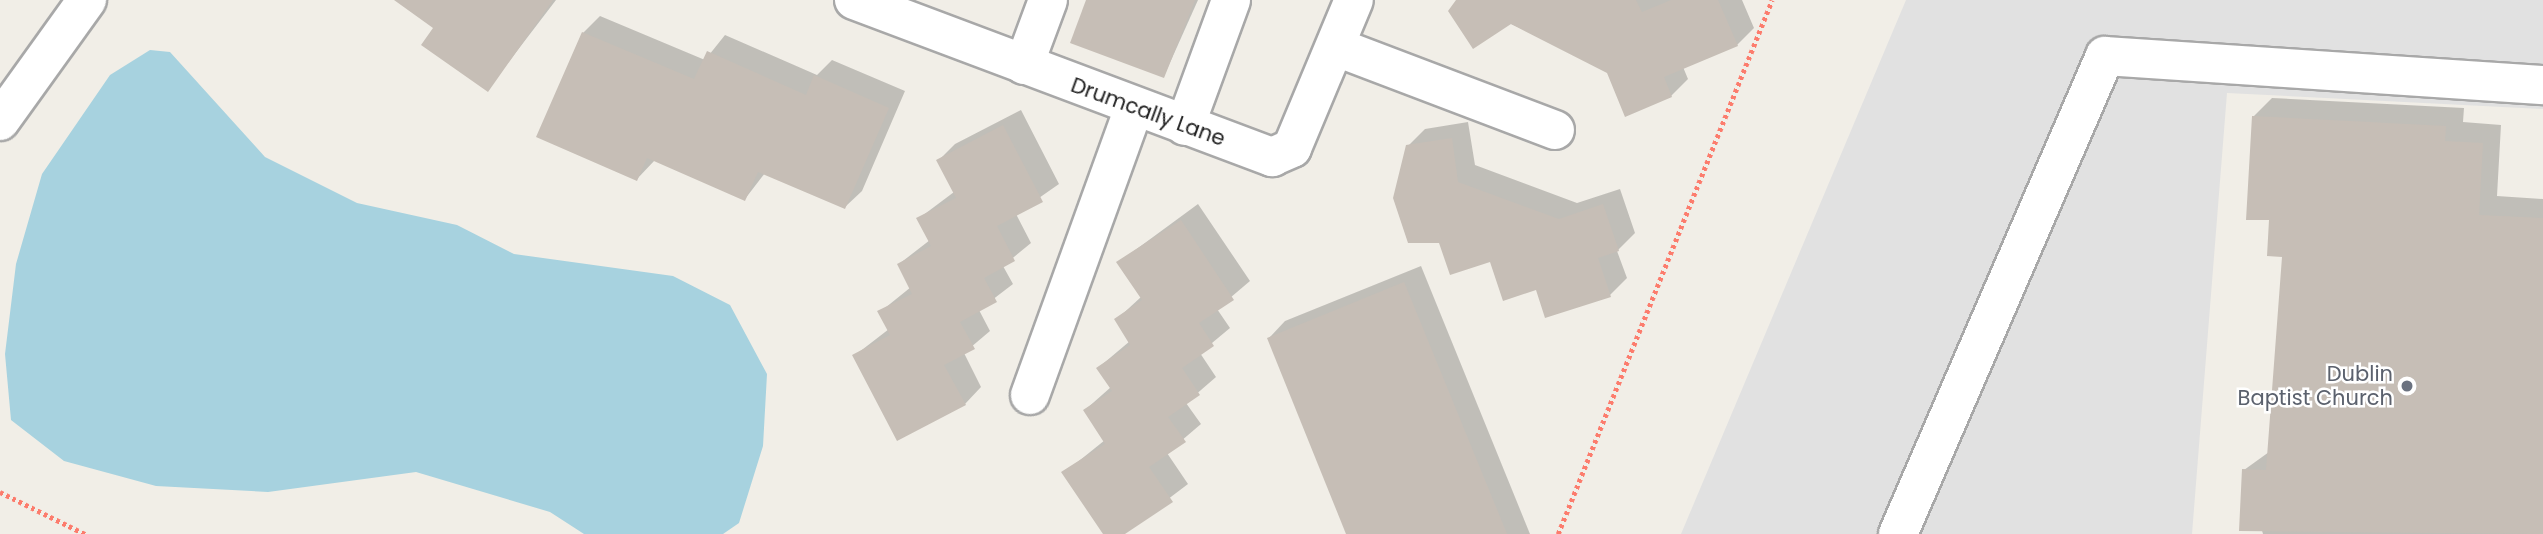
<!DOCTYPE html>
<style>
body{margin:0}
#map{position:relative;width:2543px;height:534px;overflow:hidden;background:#f1eee7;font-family:Poppins,sans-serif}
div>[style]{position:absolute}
.parking>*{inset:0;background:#e1e1e1}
.water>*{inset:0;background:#a7d2df}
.shadow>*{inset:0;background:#0003}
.building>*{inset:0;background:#c6beb6}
.path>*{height:4.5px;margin-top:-2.25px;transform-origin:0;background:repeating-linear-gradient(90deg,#fc7c6d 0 3.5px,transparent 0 7px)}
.roads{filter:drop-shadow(2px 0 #a8a8a8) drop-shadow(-2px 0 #a8a8a8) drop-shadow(0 2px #a8a8a8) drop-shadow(0 -2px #a8a8a8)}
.minor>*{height:38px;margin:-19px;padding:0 19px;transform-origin:19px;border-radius:19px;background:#fff}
.dots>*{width:19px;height:19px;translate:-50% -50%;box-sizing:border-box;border:4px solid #fff;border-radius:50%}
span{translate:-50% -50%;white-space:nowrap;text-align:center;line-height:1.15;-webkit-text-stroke:5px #fff;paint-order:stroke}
.street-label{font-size:21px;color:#212121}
.worship-label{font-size:21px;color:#5b616d}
.right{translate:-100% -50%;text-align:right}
</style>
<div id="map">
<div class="parking">
<div style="clip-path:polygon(1906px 0,2543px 0,2543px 109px,2227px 93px,2192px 534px,1681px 534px)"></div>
</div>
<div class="water">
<div style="clip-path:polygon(150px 50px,170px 52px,265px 157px,357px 203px,457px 225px,514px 254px,673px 276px,730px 305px,767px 374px,763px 446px,739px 523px,723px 534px,584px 534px,550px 512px,416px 472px,268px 492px,156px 486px,64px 461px,11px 420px,5px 354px,16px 264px,42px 174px,110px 75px)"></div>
</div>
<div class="shadow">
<div style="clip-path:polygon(397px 0,556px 0,488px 89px,436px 27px)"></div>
<div style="clip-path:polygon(1088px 0,1198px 0,1164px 76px)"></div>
<div style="clip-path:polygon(1458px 0,1742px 0,1754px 28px,1737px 45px,1683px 67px,1688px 79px,1671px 96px)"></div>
<div style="clip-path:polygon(600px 16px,705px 60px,725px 35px,817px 75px,832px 60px,905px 91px,862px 191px,845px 207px,765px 173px,745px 199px,655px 160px,637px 179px,583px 33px)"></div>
<div style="clip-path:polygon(2272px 98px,2464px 108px,2463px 122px,2501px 125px,2497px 196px,2543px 199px,2543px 534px,2263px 534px,2244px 470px,2269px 452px,2284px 255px,2253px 117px)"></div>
<div style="clip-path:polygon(1021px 110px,1059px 184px,1016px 214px,1031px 243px,1003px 266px,1013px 284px,979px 310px,990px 331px,964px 353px,981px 387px,965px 404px,854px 356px,889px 329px,880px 312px,911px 287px,899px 264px,930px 240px,918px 219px,954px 192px,938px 161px,955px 144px)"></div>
<div style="clip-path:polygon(1468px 122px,1475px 165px,1577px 203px,1620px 189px,1635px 233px,1617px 251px,1627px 278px,1610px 295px,1537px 288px,1491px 260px,1408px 146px,1425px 129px)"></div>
<div style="clip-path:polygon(1198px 204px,1250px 281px,1217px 309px,1230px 328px,1200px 353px,1216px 377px,1186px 403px,1201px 424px,1167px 453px,1188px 484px,1122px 534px,1105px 534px,1064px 473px,1105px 440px,1085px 410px,1111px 387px,1098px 368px,1130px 341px,1116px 320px,1141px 297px,1119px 262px)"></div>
<div style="clip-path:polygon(1421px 266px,1530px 534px,1348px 534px,1269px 338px,1285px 321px)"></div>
</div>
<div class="building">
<div style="clip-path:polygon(394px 0,553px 0,488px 92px,421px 45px,433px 28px)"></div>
<div style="clip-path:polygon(1086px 0,1195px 0,1164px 78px,1070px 43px)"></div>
<div style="clip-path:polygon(1456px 0,1636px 0,1642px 12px,1671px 0,1718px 0,1738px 46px,1664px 77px,1672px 97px,1625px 117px,1607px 73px,1511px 24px,1473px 49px,1448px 11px)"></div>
<div style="clip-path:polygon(582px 32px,694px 79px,707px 51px,806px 95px,814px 75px,889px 108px,845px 209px,758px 172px,745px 201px,647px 158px,637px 181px,536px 137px)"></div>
<div style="clip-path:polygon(2252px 116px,2446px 126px,2445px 141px,2483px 143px,2479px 215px,2543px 218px,2543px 534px,2239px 531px,2242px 469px,2266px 470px,2282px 257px,2267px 256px,2269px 220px,2246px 220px)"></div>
<div style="clip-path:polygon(1003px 125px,1043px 202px,997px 226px,1015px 261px,984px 278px,997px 302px,960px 322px,975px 349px,944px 365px,966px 405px,897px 441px,852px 355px,890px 335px,877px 311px,912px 294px,897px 264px,931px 246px,916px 218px,956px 198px,936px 160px)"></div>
<div style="clip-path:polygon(1452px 138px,1458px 182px,1559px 219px,1603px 204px,1619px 251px,1598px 258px,1611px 297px,1545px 318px,1536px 290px,1503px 301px,1490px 262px,1450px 275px,1439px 243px,1408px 243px,1393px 198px,1406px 145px)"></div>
<div style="clip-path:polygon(1181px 220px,1234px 300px,1199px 323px,1214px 346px,1182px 368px,1200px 395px,1168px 417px,1186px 442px,1149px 467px,1173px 502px,1125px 534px,1103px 534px,1061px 472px,1105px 444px,1083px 410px,1112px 391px,1096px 368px,1130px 345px,1114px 319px,1142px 300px,1116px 262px)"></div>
<div style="clip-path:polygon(1404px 282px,1507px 534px,1346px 534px,1267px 338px)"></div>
</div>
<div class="path">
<div style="left:0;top:492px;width:95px;rotate:26.3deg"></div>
<div style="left:1558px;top:534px;width:575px;rotate:-68.16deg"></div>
</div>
<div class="roads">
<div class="minor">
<div style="left:854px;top:0;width:447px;rotate:20.6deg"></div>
<div style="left:1272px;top:157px;width:22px;rotate:-24deg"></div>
<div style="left:1292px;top:148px;width:160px;rotate:-67.3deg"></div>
<div style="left:1339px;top:48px;width:231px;rotate:20.8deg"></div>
<div style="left:1024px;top:65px;width:69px;rotate:-69.7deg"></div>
<div style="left:0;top:121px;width:149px;rotate:-54.3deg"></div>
<div style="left:1185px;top:126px;width:134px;rotate:-69.9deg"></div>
<div style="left:1030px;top:395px;width:305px;rotate:-70.1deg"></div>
<div style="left:1898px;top:534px;width:521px;rotate:-66.58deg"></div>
<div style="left:2105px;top:56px;width:439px;rotate:3.8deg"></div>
</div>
</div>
<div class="dots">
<div style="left:2407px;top:386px;background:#6b7280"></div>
</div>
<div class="street-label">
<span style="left:1148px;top:112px;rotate:20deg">Drumcally Lane</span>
</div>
<div class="worship-label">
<span class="right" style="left:2393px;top:386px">Dublin<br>Baptist Church</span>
</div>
</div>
